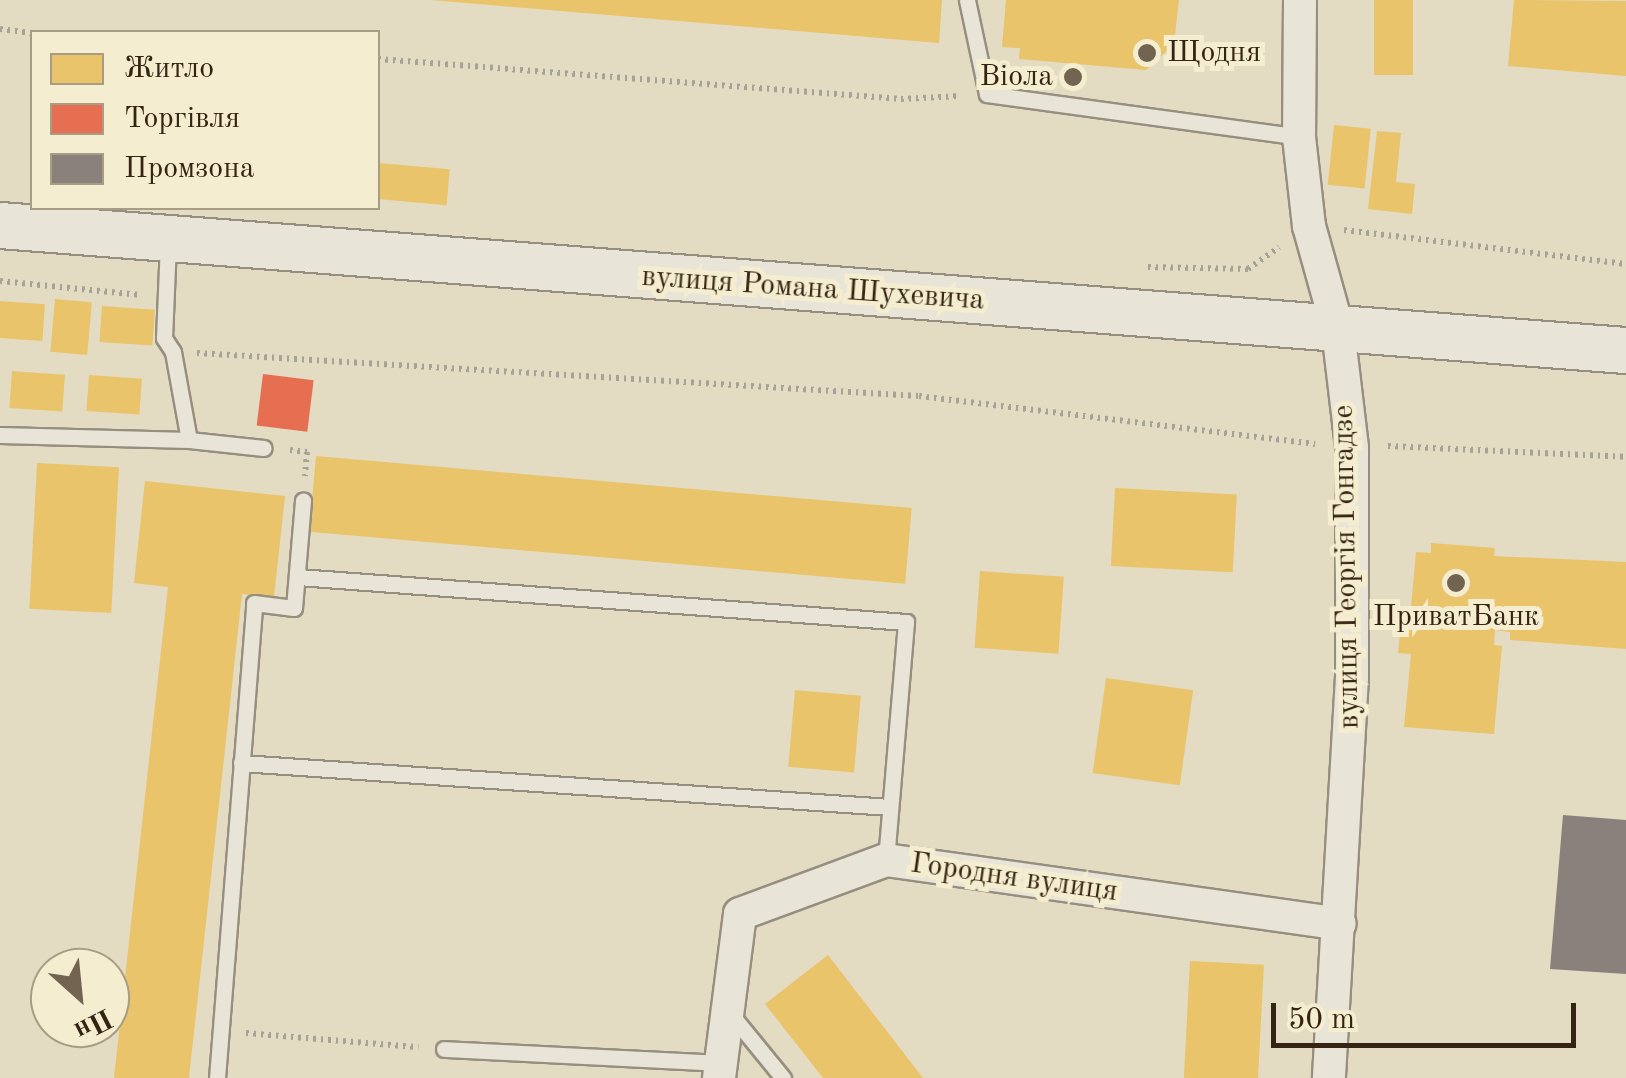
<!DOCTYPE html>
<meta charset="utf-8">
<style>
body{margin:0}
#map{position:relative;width:1626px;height:1078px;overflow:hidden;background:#e3dbc2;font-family:"Old Standard TT",serif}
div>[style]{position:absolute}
.homes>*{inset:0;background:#e9c46a;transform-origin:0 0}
.shops>*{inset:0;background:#e76f51;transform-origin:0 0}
.industry>*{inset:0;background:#8a817c}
.path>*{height:6px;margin-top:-3px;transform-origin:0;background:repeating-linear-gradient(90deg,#a7a298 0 2.5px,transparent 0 7.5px)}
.roads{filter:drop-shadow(2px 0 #968f7f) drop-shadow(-2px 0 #968f7f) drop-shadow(0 2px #968f7f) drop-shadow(0 -2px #968f7f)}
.service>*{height:15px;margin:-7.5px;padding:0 7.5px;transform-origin:7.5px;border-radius:7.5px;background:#e8e4d7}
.minor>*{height:32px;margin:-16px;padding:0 16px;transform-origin:16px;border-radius:16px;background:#e8e4d7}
.secondary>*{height:45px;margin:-22.5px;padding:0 22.5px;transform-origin:22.5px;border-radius:22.5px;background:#e8e4d7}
.dots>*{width:28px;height:28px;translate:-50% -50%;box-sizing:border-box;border:5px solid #f5edcf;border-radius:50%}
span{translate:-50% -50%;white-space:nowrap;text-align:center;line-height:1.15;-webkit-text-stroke:10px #f5edcf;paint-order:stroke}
.poi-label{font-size:30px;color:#352414}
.left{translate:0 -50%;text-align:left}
.right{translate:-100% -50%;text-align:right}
.street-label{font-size:30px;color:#352414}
.legend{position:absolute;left:30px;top:30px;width:350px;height:180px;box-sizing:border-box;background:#f5edcf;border:2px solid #a89d84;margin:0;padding:12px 18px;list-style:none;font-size:30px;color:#352414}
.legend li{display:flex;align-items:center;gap:20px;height:50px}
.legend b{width:50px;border:2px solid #a89d84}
.north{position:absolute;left:30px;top:948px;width:100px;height:100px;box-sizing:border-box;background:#f5edcf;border:2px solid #a89d84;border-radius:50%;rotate:153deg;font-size:28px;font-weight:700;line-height:40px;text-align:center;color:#352414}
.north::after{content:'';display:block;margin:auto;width:35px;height:45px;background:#726451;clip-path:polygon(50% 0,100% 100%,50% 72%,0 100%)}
.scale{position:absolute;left:1271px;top:1003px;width:305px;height:45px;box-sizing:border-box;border:5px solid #352414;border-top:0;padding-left:12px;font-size:30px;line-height:35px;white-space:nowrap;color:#352414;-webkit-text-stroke:8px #f5edcf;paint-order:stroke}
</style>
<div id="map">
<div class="homes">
<div style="clip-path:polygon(431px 0,942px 0,939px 43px)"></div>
<div style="clip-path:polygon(1006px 0,1179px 0,1174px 44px,1146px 70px,1019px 59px,1020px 48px,1002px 47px)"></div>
<div style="left:1374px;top:0;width:39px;height:75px"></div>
<div style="clip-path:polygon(1514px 0,1626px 1px,1626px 76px,1508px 66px)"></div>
<div style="left:1334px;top:125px;width:37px;height:60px;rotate:6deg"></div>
<div style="clip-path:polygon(1377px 131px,1401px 133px,1396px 182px,1415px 184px,1412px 214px,1368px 209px)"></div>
<div style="left:378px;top:163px;width:72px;height:36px;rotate:5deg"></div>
<div style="left:55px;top:299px;width:37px;height:53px;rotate:5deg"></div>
<div style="left:0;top:301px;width:45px;height:37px;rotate:4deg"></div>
<div style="left:102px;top:306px;width:53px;height:36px;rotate:4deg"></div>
<div style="left:12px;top:371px;width:53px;height:37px;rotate:4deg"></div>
<div style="left:89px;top:375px;width:53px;height:36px;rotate:4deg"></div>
<div style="left:316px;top:456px;width:598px;height:76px;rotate:5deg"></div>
<div style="left:37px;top:463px;width:82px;height:146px;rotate:3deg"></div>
<div style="clip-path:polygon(145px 481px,285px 496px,274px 597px,242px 594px,189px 1078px,114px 1078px,168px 587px,134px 583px)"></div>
<div style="left:1115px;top:488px;width:122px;height:78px;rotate:3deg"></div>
<div style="clip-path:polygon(1431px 543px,1495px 548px,1494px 556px,1626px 562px,1626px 649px,1510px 640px,1510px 632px,1495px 630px,1494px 645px,1502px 646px,1494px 734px,1404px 727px,1411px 654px,1398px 653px,1403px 606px,1411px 607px,1416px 552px,1431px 553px)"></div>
<div style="left:980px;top:571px;width:84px;height:77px;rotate:4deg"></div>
<div style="left:1106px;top:678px;width:88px;height:96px;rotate:8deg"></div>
<div style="left:795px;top:690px;width:66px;height:77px;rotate:5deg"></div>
<div style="clip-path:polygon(828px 955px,923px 1078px,823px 1078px,765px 1004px)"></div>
<div style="left:1190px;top:961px;width:74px;height:117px;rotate:3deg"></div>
</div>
<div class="shops">
<div style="left:263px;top:374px;width:51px;height:52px;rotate:7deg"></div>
</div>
<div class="industry">
<div style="clip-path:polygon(1563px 815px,1626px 820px,1626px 974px,1550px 969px)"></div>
</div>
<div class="path">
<div style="left:0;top:29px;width:32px;rotate:7deg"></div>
<div style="left:378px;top:59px;width:525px;rotate:4.37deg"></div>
<div style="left:901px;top:99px;width:60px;rotate:-2.9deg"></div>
<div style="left:1344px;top:230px;width:284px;rotate:6.9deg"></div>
<div style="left:1148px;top:267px;width:100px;rotate:1.1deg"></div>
<div style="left:1248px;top:269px;width:38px;rotate:-35deg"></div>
<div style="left:0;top:281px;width:141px;rotate:5.7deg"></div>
<div style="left:197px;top:353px;width:723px;rotate:3.41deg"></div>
<div style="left:919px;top:396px;width:399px;rotate:6.9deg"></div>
<div style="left:1388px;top:446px;width:238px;rotate:2.6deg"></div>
<div style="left:290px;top:450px;width:17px;rotate:7deg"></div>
<div style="left:307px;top:452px;width:24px;rotate:95deg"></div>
<div style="left:246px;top:1033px;width:173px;rotate:4.7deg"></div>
</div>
<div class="roads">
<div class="service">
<div style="left:967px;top:0;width:96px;rotate:78deg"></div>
<div style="left:987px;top:94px;width:315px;rotate:7.8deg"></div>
<div style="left:168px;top:243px;width:95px;rotate:92.4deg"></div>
<div style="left:164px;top:338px;width:17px;rotate:57deg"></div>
<div style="left:173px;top:352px;width:89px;rotate:79.7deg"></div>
<div style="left:0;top:435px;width:189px;rotate:1.5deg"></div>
<div style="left:189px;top:440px;width:75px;rotate:6.1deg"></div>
<div style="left:298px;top:577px;width:610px;rotate:4.23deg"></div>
<div style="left:906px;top:622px;width:239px;rotate:94.8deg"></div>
<div style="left:241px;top:763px;width:650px;rotate:3.88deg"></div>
<div style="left:730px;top:1013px;width:84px;rotate:50.8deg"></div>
<div style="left:444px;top:1049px;width:276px;rotate:2.9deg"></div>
<div style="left:217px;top:1078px;width:476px;rotate:-85.5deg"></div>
<div style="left:254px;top:603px;width:40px;rotate:7.1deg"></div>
<div style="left:294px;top:608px;width:108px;rotate:-85.2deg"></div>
</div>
<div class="minor">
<div style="left:1300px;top:0;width:137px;rotate:90.4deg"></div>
<div style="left:1299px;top:137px;width:90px;rotate:83.6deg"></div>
<div style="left:1309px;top:226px;width:108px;rotate:74.4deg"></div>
<div style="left:1338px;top:330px;width:119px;rotate:83.2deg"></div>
<div style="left:1352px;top:448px;width:229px;rotate:90deg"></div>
<div style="left:1352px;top:677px;width:402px;rotate:93.3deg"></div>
<div style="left:719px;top:1078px;width:165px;rotate:-82.7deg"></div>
<div style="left:740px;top:914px;width:156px;rotate:-20.3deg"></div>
<div style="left:886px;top:860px;width:458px;rotate:8deg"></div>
</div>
<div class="secondary">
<div style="left:0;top:225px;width:1631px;rotate:4.4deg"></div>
</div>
</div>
<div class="dots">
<div style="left:1147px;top:53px;background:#726451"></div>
<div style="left:1073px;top:77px;background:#726451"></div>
<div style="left:1456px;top:583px;background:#726451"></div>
</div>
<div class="poi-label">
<span class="left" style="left:1167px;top:53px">Щодня</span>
<span class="right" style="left:1053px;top:77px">Віола</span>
<span style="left:1456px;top:617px">ПриватБанк</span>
</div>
<div class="street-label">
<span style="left:813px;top:289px;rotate:4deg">вулиця Романа Шухевича</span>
<span style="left:1347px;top:567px;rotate:-91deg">вулиця Георгія Гонгадзе</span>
<span style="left:1014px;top:878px;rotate:8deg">Городня вулиця</span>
</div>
<ul class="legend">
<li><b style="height:28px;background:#e9c46a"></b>Житло</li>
<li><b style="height:28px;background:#e76f51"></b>Торгівля</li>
<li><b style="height:28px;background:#8a817c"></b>Промзона</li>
</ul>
<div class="north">Пн</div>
<div class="scale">50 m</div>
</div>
